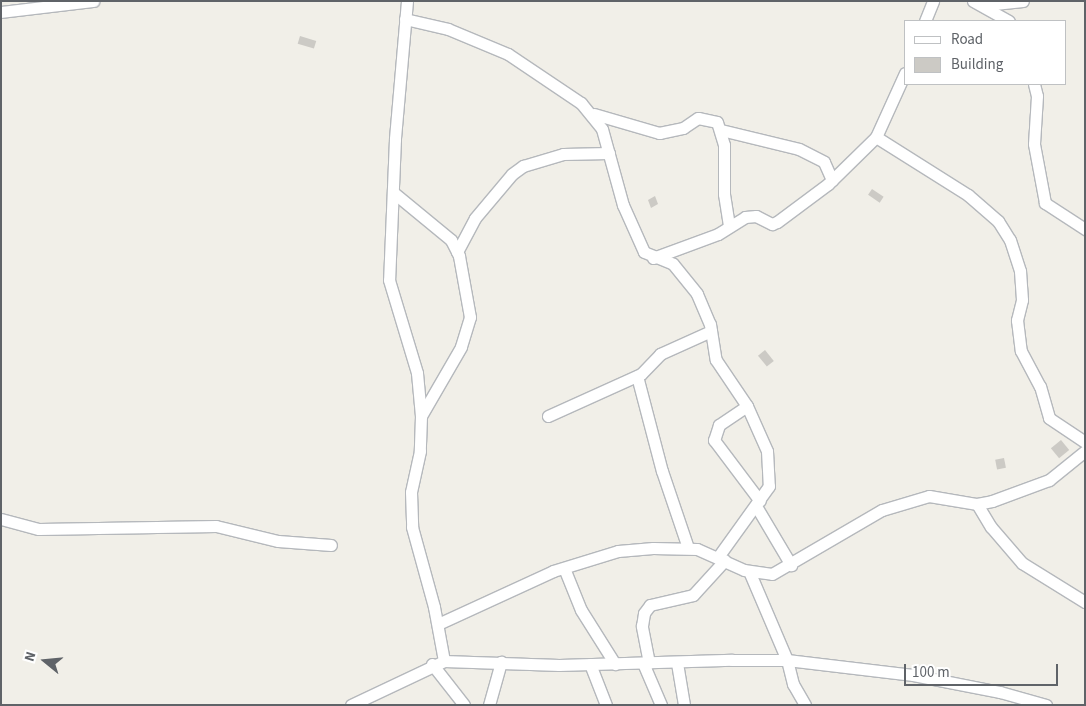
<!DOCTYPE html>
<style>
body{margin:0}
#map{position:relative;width:1086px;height:706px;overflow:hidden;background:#f1efe8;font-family:"Source Sans 3",sans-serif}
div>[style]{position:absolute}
.building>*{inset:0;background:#cccac5;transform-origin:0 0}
.roads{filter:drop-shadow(1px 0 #b5b8bc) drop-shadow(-1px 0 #b5b8bc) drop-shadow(0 1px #b5b8bc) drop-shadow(0 -1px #b5b8bc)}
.minor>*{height:11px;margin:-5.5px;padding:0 5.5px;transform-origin:5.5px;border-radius:5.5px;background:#fff}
span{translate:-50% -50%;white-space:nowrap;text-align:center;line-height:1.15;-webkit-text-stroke:4px #fff;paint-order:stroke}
.frame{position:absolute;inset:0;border:2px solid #5f6368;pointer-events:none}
.legend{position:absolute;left:904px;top:20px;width:162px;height:65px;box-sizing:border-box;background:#fff;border:1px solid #bfc1c3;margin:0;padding:6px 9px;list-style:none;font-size:15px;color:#5f6368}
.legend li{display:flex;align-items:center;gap:10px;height:25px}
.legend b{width:25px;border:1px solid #bfc1c3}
.north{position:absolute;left:20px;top:636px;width:50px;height:50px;-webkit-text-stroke:4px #fff;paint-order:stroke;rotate:287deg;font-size:14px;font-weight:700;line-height:20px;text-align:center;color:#5f6368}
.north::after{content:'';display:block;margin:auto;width:18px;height:22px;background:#5f6368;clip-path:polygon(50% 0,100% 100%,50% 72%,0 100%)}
.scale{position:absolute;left:904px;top:664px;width:154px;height:22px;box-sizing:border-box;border:2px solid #5f6368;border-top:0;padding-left:6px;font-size:15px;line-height:18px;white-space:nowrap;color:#5f6368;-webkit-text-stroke:4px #fff;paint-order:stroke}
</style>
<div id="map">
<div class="building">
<div style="left:300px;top:36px;width:17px;height:8px;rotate:17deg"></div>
<div style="left:872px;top:189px;width:14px;height:7px;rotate:34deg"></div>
<div style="clip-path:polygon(655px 196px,658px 204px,651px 208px,648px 200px)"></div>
<div style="left:765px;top:350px;width:14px;height:9px;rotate:51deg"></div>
<div style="left:1061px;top:440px;width:13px;height:13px;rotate:51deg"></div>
<div style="left:1004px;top:458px;width:10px;height:9px;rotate:79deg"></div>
</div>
<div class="roads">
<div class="minor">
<div style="left:407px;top:1px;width:139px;rotate:95deg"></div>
<div style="left:395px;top:139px;width:141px;rotate:92.4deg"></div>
<div style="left:389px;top:280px;width:97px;rotate:73.2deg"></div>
<div style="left:417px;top:373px;width:43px;rotate:84.7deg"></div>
<div style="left:421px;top:416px;width:35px;rotate:92deg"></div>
<div style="left:420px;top:451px;width:42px;rotate:102.4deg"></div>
<div style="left:411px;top:492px;width:35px;rotate:88deg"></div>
<div style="left:412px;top:527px;width:83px;rotate:74.6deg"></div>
<div style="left:434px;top:607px;width:55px;rotate:79.5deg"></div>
<div style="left:973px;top:1px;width:41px;rotate:29.1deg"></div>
<div style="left:985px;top:5px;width:38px;rotate:-6deg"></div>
<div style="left:1px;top:12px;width:93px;rotate:-6.8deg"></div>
<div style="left:405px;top:19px;width:44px;rotate:13.1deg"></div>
<div style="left:448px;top:29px;width:65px;rotate:22.6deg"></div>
<div style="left:508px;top:54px;width:88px;rotate:33.9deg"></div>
<div style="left:581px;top:103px;width:33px;rotate:51deg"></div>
<div style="left:602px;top:129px;width:79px;rotate:74.6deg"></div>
<div style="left:623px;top:205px;width:51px;rotate:65.9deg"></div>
<div style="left:644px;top:252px;width:31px;rotate:22deg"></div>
<div style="left:673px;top:264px;width:38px;rotate:51deg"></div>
<div style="left:697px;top:294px;width:33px;rotate:67deg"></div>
<div style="left:710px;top:324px;width:36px;rotate:81deg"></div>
<div style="left:716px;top:360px;width:55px;rotate:56deg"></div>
<div style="left:747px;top:406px;width:49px;rotate:66deg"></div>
<div style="left:767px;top:451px;width:35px;rotate:87deg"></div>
<div style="left:769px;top:486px;width:87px;rotate:125.7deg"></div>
<div style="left:925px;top:21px;width:22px;rotate:-68deg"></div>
<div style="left:1034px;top:84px;width:12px;rotate:76deg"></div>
<div style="left:1037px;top:96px;width:48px;rotate:93.6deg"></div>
<div style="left:1034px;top:144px;width:60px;rotate:79.4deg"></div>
<div style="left:1045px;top:203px;width:48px;rotate:33deg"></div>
<div style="left:594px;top:114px;width:68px;rotate:16.3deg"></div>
<div style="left:659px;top:133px;width:25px;rotate:-12deg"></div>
<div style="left:683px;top:128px;width:18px;rotate:-34deg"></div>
<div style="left:698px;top:118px;width:19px;rotate:12deg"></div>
<div style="left:717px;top:122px;width:24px;rotate:73deg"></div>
<div style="left:724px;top:145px;width:49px;rotate:90deg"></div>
<div style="left:724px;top:194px;width:33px;rotate:81deg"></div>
<div style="left:721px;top:130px;width:80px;rotate:13.7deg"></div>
<div style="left:799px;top:149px;width:28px;rotate:27deg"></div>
<div style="left:824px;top:162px;width:20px;rotate:66deg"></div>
<div style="left:876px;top:137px;width:109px;rotate:32.2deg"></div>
<div style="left:968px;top:195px;width:40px;rotate:41deg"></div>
<div style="left:998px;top:221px;width:22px;rotate:58deg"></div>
<div style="left:1010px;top:240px;width:33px;rotate:72deg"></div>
<div style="left:1020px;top:271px;width:29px;rotate:86deg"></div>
<div style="left:1022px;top:300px;width:21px;rotate:104deg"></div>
<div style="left:1017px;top:320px;width:31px;rotate:83deg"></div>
<div style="left:1021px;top:351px;width:40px;rotate:62deg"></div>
<div style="left:1040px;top:386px;width:33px;rotate:74deg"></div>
<div style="left:1049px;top:418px;width:43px;rotate:33.7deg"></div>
<div style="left:394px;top:193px;width:74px;rotate:39.5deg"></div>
<div style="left:451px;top:240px;width:18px;rotate:63deg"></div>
<div style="left:459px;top:256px;width:62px;rotate:79.8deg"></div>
<div style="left:470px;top:317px;width:31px;rotate:107deg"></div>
<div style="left:461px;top:347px;width:80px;rotate:120.1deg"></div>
<div style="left:457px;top:252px;width:38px;rotate:-62deg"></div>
<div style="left:475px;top:218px;width:57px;rotate:-49.9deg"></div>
<div style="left:512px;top:174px;width:14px;rotate:-36deg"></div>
<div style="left:523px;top:166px;width:42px;rotate:-16.7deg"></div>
<div style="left:563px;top:154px;width:46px;rotate:-1.2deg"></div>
<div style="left:653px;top:258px;width:69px;rotate:-20.3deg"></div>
<div style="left:718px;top:234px;width:32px;rotate:-32deg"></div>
<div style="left:745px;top:217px;width:11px;rotate:-5deg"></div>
<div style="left:756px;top:216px;width:18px;rotate:27deg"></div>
<div style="left:772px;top:224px;width:5px;rotate:-22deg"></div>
<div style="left:777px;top:222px;width:64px;rotate:-36.7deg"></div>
<div style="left:828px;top:184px;width:67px;rotate:-44.4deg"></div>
<div style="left:876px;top:137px;width:70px;rotate:-65.6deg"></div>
<div style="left:637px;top:376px;width:98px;rotate:75.3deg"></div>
<div style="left:662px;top:471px;width:81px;rotate:71.3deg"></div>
<div style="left:747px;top:406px;width:34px;rotate:146deg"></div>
<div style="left:719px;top:425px;width:16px;rotate:108deg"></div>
<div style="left:714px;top:440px;width:76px;rotate:53deg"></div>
<div style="left:548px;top:416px;width:102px;rotate:-24.3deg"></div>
<div style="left:641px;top:374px;width:28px;rotate:-46deg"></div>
<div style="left:660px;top:354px;width:56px;rotate:-24.3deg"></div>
<div style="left:977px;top:504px;width:27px;rotate:59deg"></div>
<div style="left:991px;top:527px;width:48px;rotate:49.3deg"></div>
<div style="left:1022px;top:563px;width:74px;rotate:31.8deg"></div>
<div style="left:756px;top:506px;width:69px;rotate:59.3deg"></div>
<div style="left:1px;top:519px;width:39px;rotate:15deg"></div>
<div style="left:39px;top:529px;width:177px;rotate:-1deg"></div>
<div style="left:216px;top:526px;width:64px;rotate:13.6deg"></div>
<div style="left:278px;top:541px;width:53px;rotate:4.3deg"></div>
<div style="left:564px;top:568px;width:45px;rotate:68deg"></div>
<div style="left:581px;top:610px;width:64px;rotate:57.8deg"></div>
<div style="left:749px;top:571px;width:97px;rotate:66.9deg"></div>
<div style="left:787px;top:660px;width:25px;rotate:76deg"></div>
<div style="left:793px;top:684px;width:24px;rotate:60deg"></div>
<div style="left:438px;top:624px;width:127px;rotate:-24.7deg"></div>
<div style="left:553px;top:571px;width:68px;rotate:-17.1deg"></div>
<div style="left:618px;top:551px;width:35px;rotate:-5deg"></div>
<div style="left:653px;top:548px;width:44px;rotate:1.3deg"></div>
<div style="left:697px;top:549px;width:51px;rotate:24.1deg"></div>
<div style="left:744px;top:570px;width:28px;rotate:8deg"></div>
<div style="left:772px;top:574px;width:127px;rotate:-30.2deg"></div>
<div style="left:882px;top:510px;width:49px;rotate:-16.6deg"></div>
<div style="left:929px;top:496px;width:49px;rotate:9.5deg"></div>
<div style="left:977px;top:504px;width:15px;rotate:-11deg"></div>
<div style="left:992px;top:501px;width:61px;rotate:-20.2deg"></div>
<div style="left:1049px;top:480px;width:46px;rotate:-38.9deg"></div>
<div style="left:643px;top:663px;width:46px;rotate:66.8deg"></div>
<div style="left:649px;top:663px;width:38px;rotate:-101deg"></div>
<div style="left:642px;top:626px;width:13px;rotate:-81deg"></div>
<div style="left:644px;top:613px;width:10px;rotate:-53deg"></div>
<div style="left:650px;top:605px;width:44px;rotate:-13.1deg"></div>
<div style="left:693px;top:595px;width:47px;rotate:-47.6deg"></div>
<div style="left:677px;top:663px;width:43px;rotate:80.5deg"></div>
<div style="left:432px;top:664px;width:52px;rotate:52deg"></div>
<div style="left:590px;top:664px;width:44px;rotate:68.7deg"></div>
<div style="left:351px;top:705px;width:103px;rotate:-25.3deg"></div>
<div style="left:444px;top:661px;width:115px;rotate:2deg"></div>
<div style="left:559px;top:665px;width:173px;rotate:-1.7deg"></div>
<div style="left:732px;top:660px;width:55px"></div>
<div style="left:787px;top:660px;width:127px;rotate:6.8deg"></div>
<div style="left:913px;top:675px;width:89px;rotate:11.1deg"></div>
<div style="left:1000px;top:692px;width:48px;rotate:15.8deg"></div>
<div style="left:489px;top:705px;width:45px;rotate:-74.4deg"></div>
</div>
</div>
<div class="frame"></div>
<ul class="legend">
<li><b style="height:6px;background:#fff"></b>Road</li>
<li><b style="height:14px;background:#cccac5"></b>Building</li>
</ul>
<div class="north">N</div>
<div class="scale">100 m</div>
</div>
